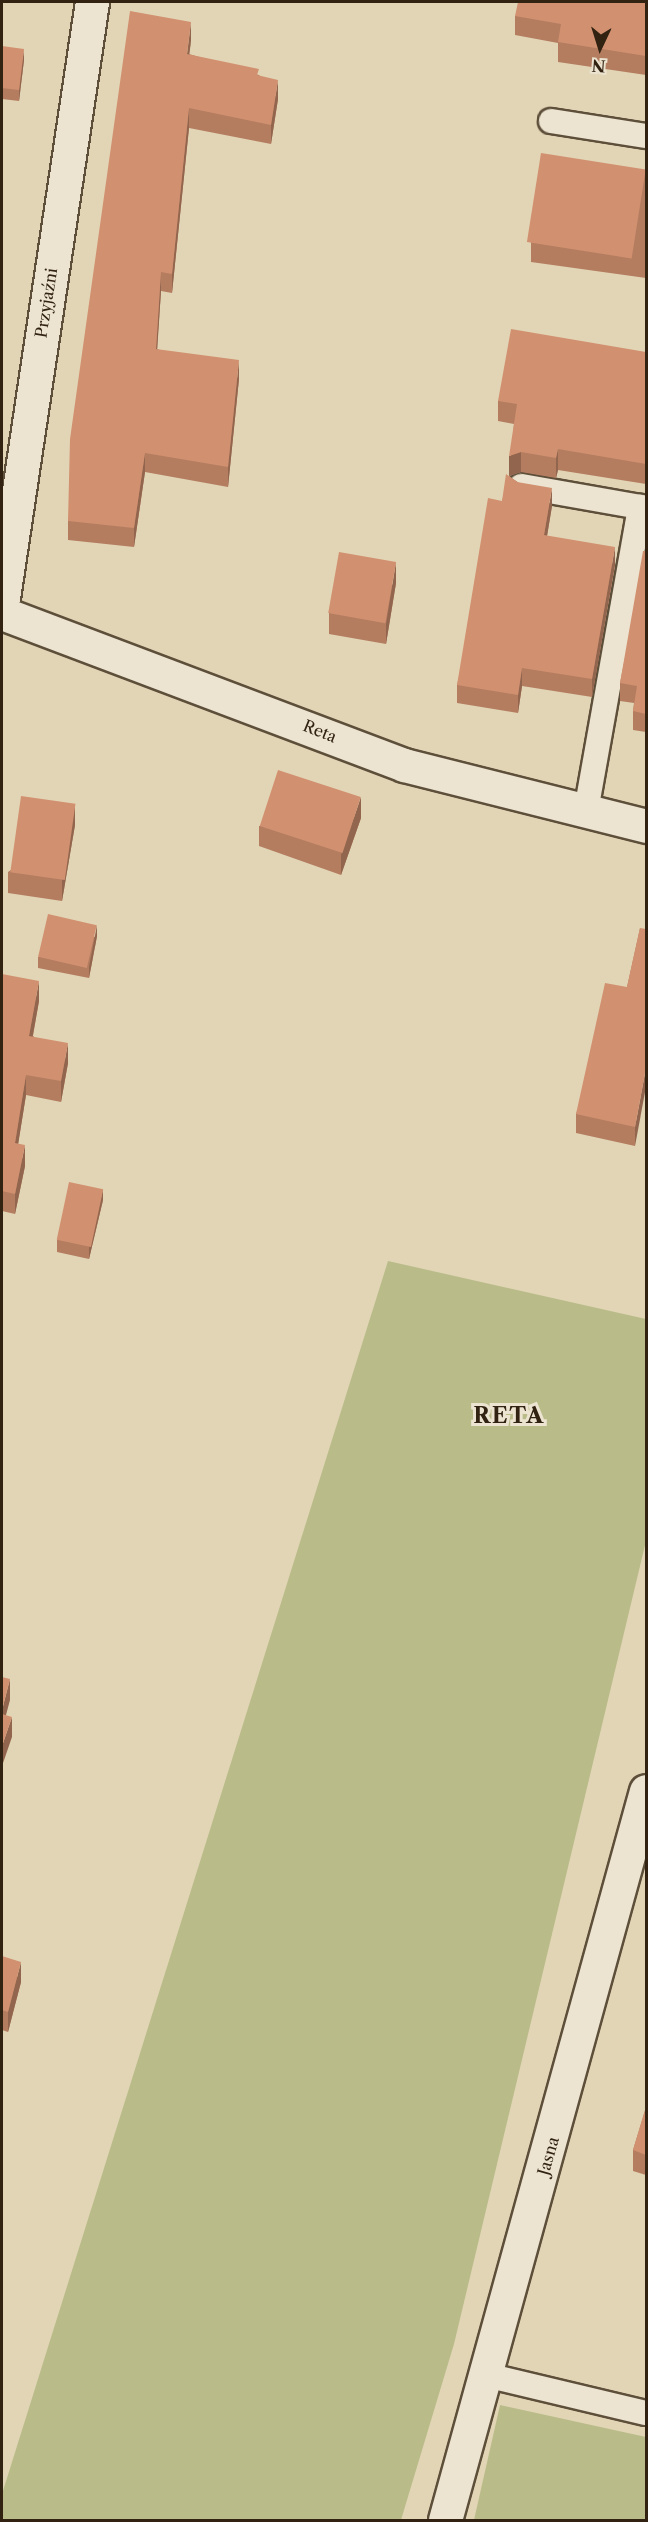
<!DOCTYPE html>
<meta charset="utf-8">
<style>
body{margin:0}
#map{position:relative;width:648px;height:2522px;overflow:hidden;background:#e2d5b6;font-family:"Libre Caslon Text",serif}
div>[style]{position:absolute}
.green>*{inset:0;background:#b9bc89}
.roads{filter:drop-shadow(2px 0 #5d4f3a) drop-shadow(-2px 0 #5d4f3a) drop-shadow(0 2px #5d4f3a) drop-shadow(0 -2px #5d4f3a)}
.lane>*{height:24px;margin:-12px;padding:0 12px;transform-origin:12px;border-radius:12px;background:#ece4d0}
.street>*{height:33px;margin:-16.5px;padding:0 16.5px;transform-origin:16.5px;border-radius:16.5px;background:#ece4d0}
.wall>*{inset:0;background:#b47d60}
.shaded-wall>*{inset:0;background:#92664e}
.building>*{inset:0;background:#d19170;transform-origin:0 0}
span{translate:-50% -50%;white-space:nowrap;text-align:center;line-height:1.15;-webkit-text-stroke:6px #ece4d0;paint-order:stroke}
.street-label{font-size:16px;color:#312211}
.district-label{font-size:22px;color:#312211;font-weight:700;letter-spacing:1.5px}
.frame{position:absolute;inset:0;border:3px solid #312211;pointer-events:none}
.north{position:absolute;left:570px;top:18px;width:60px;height:60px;-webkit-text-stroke:4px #ece4d0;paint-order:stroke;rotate:184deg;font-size:16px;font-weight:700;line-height:24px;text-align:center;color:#312211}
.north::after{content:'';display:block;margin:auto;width:21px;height:27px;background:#312211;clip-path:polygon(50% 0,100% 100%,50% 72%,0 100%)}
</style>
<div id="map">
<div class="green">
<div style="clip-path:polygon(388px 1261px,646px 1319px,646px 1541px,454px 2344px,401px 2520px,2px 2520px,2px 2494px)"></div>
<div style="clip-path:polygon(500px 2405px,646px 2437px,646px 2520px,474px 2520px)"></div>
</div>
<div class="roads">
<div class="lane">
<div style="left:551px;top:121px;width:96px;rotate:9deg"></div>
<div style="left:521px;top:486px;width:127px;rotate:10deg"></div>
<div style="left:586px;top:811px;width:309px;rotate:-79.9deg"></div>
<div style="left:486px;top:2375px;width:164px;rotate:13.4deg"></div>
</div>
<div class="street">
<div style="left:2px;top:604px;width:609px;rotate:-81.5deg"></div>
<div style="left:2px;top:613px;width:430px;rotate:20.7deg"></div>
<div style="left:404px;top:765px;width:250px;rotate:14.1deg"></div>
<div style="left:445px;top:2520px;width:756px;rotate:-74.59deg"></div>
</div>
</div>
<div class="wall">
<div style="clip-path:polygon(646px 2px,646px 75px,558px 62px,558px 43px,515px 35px,515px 16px)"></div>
<div style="clip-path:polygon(191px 41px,189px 54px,259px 75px,278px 99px,271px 144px,189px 128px,172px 293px,161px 291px,157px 349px,239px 379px,228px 487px,145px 472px,134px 547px,68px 540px,68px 521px)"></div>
<div style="clip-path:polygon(2px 46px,24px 60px,19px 101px,2px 99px)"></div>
<div style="clip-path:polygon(646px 169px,646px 278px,531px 262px,531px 242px)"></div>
<div style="clip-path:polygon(646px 352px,646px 484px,558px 470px,556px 478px,521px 472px,509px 476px,552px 506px,547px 536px,615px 565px,592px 697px,522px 686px,518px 713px,457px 703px,457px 685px,502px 501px,509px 476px,514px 424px,498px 421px,498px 401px)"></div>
<div style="clip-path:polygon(646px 551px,646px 732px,633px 730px,633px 711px,634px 703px,620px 701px,620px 683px)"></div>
<div style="clip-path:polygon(396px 583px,386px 644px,329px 634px,329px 613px)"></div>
<div style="clip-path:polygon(361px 818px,341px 875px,259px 846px,259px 826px)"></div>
<div style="clip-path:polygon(75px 825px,62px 901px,8px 893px,8px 872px)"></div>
<div style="clip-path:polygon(640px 928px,635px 1146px,576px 1133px,576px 1114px,627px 987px)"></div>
<div style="clip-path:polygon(97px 936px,89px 978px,38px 968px,38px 957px)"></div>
<div style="clip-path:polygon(2px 974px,39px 1001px,33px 1036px,68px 1063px,61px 1102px,26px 1095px,18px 1144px,25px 1166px,15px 1214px,2px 1211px)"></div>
<div style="clip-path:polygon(103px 1200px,89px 1259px,57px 1252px,57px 1240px)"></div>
<div style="clip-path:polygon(2px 1956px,21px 1982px,8px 2032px,2px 2030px)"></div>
<div style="clip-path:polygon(646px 2107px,646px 2175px,633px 2171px,633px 2150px)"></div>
</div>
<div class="shaded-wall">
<div style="clip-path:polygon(191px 22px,191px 41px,187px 73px,187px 54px)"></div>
<div style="clip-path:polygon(24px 49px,24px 60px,19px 101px,19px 90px)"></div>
<div style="clip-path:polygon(278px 80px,278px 99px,271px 144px,271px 125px)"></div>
<div style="clip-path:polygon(189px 108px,189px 128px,172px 293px,172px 274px)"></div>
<div style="clip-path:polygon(161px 272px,161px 291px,156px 368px,156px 349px)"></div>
<div style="clip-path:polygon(239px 360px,239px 379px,228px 487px,228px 467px)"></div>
<div style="clip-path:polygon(558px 449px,558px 470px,556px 478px,556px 458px)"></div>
<div style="clip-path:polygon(521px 452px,521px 472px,509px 476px,509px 456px)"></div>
<div style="clip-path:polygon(145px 453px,145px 472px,134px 547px,134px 528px)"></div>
<div style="clip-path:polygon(552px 488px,552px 506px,544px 554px,544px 535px)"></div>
<div style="clip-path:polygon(615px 547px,615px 565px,592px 697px,592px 679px)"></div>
<div style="clip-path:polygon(396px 562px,396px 583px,386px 644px,386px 624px)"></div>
<div style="clip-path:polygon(522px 668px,522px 686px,518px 713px,518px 695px)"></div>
<div style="clip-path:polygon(361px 797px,361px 818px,341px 875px,341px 855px)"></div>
<div style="clip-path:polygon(75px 804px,75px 825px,62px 901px,62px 881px)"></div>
<div style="clip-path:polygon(97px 925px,97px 936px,89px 978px,89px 967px)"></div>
<div style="clip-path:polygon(39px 981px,39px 1001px,29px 1056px,29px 1036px)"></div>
<div style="clip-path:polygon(68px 1043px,68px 1063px,61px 1102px,61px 1081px)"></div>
<div style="clip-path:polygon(646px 1068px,646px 1087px,635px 1146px,635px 1127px)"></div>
<div style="clip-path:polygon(26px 1075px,26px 1095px,15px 1164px,15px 1143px)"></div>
<div style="clip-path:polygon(25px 1145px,25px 1166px,15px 1214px,15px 1194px)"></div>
<div style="clip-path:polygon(103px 1189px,103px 1200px,89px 1259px,89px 1248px)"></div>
<div style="clip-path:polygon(10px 1679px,10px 1700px,2px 1730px,2px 1710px)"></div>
<div style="clip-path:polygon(12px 1717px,12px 1737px,2px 1766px,2px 1746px)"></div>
<div style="clip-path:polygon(21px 1962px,21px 1982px,8px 2032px,8px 2012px)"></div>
</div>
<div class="building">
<div style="clip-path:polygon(518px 2px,646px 2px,646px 56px,558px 42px,561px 24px,515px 16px)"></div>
<div style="clip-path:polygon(130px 11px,191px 22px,187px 54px,259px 69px,257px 75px,278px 80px,271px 125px,189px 108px,172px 274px,161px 272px,156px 349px,239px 360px,228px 467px,145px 453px,134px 528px,68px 521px,70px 439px)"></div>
<div style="clip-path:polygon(2px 46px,24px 49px,19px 90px,2px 88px)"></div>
<div style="left:541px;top:153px;width:106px;height:90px;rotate:9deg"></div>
<div style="clip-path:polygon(511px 329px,646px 352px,646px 464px,558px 449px,556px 458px,521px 452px,509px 456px,517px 404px,498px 401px)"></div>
<div style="clip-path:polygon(506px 474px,517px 482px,552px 488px,544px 535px,615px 547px,592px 679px,522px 668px,518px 695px,457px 685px,488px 498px,502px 501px)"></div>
<div style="clip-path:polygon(643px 551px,646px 551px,646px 714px,633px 711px,637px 686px,620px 683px)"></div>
<div style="left:339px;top:552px;width:58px;height:62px;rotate:10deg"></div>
<div style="left:278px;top:770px;width:87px;height:59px;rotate:18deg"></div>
<div style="left:21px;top:796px;width:55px;height:77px;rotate:8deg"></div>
<div style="left:48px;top:914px;width:50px;height:44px;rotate:13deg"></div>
<div style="clip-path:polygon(640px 928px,646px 929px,646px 1068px,635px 1127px,576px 1114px,605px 983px,627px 987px)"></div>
<div style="clip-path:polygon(2px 974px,39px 981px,29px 1036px,68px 1043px,61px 1081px,26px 1075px,15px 1143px,25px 1145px,15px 1194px,2px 1191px)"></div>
<div style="left:69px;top:1182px;width:35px;height:59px;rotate:12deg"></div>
<div style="clip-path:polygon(2px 1677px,10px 1679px,2px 1710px)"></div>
<div style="clip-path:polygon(2px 1714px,12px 1717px,2px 1746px)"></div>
<div style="clip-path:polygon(2px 1956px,21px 1962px,8px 2012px,2px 2010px)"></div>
<div style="clip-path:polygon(646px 2107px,646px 2155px,633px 2150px)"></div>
</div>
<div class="street-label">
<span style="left:46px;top:303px;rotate:-81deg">Przyjaźni</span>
<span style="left:320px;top:731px;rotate:22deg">Reta</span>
<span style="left:548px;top:2156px;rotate:-74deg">Jasna</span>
</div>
<div class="district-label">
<span style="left:509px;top:1416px">RETA</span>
</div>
<div class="frame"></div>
<div class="north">N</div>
</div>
